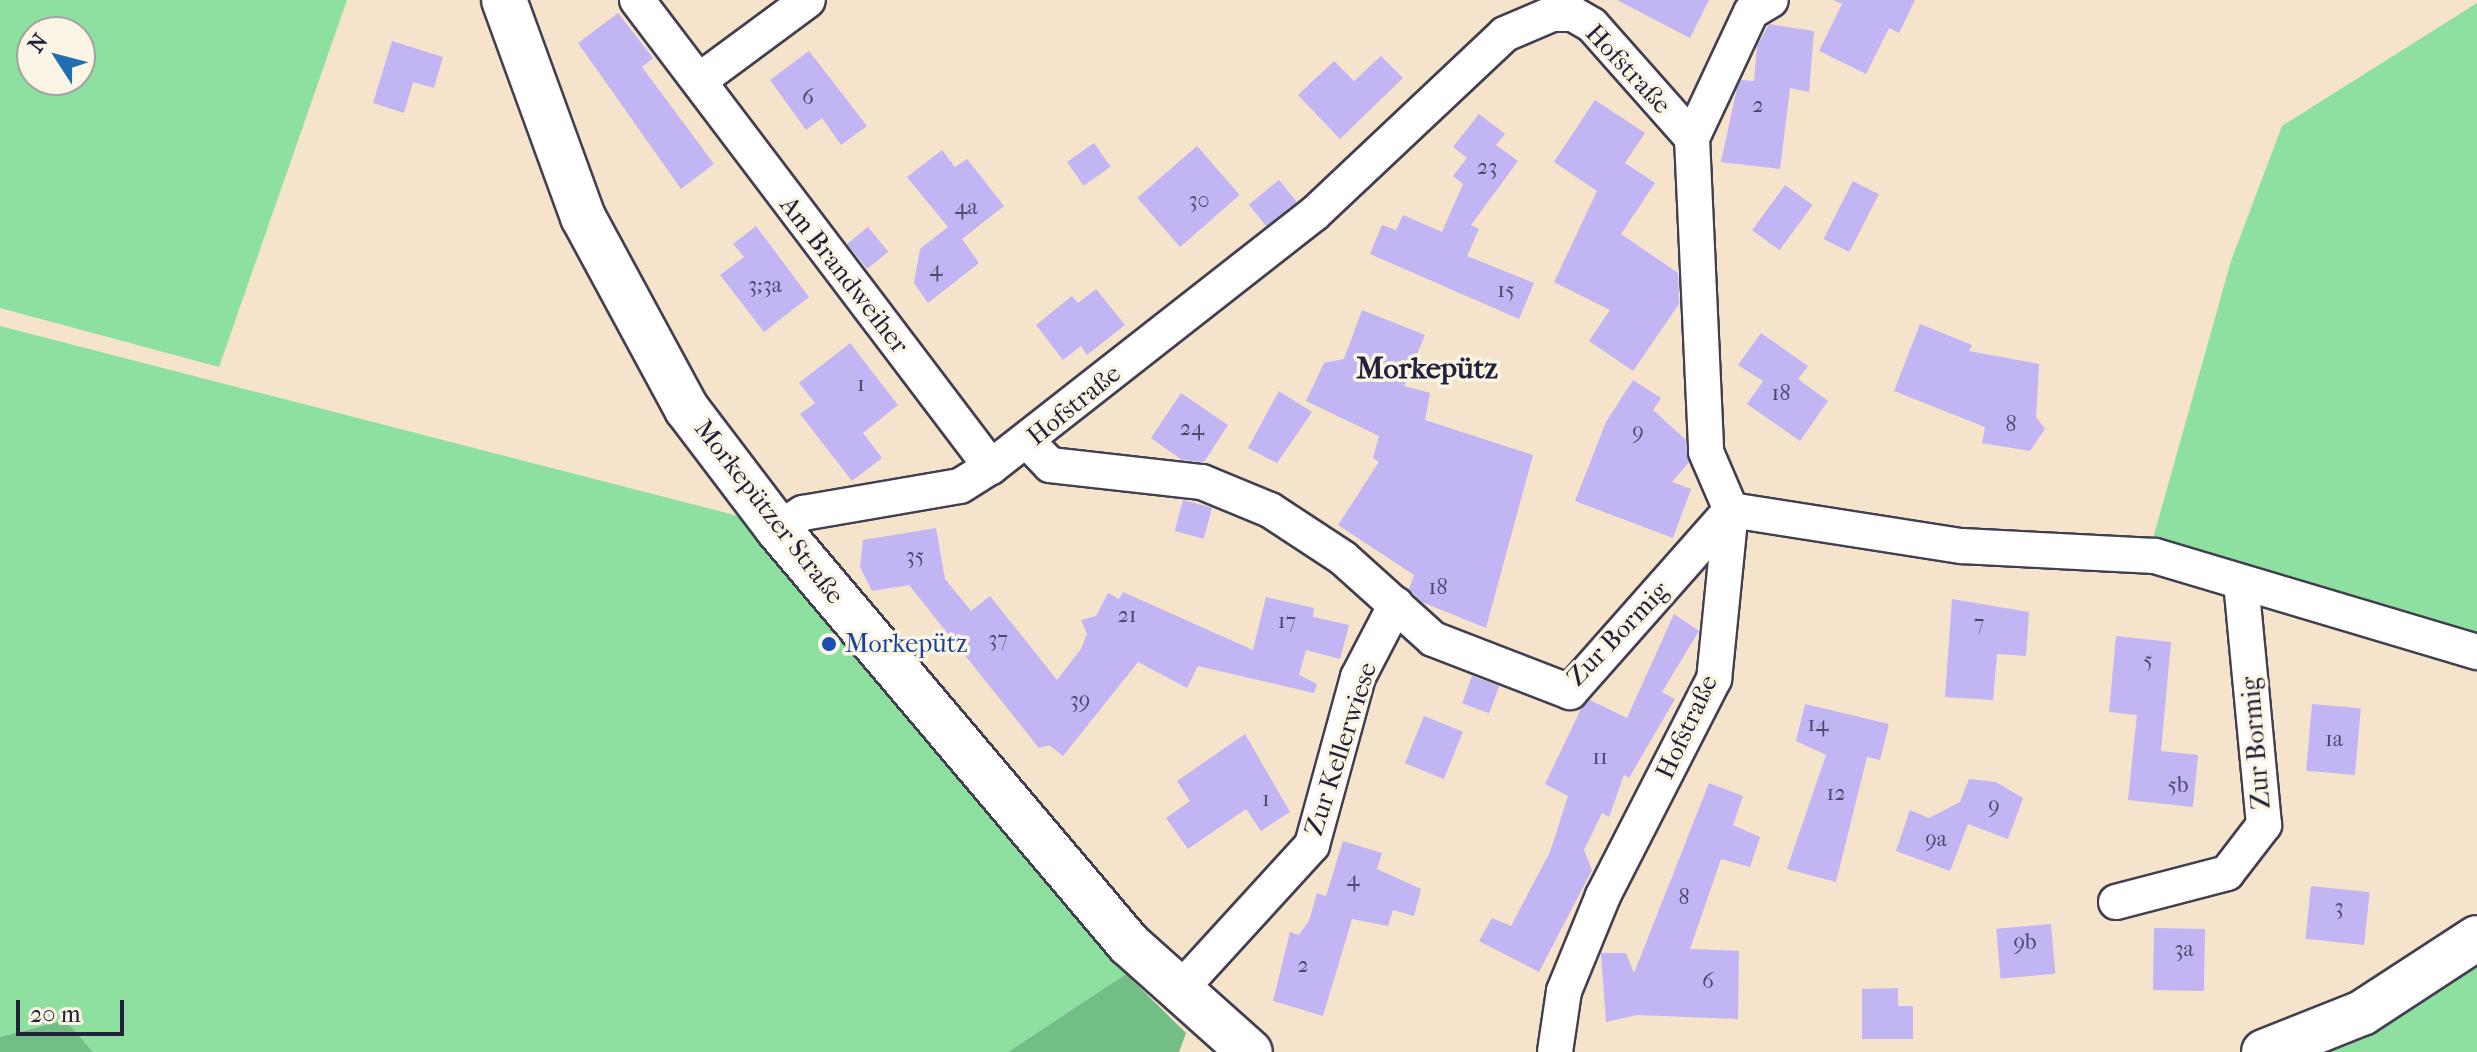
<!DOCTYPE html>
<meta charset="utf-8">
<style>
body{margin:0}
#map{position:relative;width:2477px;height:1052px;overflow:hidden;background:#f5e4cb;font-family:"IM FELL French Canon",serif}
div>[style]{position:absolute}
.green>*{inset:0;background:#8de0a0}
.forest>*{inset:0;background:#72be86}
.building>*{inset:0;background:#c1b5f3;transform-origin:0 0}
.roads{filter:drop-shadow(2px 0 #423f51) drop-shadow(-2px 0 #423f51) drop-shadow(0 2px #423f51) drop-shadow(0 -2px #423f51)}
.minor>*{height:34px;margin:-17px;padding:0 17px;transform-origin:17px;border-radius:17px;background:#fff}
.tertiary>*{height:44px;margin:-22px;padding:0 22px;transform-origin:22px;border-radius:22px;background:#fff}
.dots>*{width:22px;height:22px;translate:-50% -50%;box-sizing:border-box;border:4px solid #fcf5e5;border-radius:50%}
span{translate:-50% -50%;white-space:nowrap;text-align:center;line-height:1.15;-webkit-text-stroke:7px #fcf5e5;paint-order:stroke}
.number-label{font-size:22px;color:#4a4769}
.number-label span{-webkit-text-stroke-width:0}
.street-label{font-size:26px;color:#22223b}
.transit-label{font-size:26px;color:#164399}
.left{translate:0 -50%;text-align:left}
.quarter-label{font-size:30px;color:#22223b;font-weight:700}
.north{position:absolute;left:16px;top:16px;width:80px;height:80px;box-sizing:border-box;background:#fcf5e5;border:2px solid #a5a1a1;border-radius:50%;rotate:306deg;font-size:22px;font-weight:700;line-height:32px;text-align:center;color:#22223b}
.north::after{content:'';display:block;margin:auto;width:28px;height:36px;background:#1f6fb2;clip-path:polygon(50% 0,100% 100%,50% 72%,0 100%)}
.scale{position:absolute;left:16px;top:1000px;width:108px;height:36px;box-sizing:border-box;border:4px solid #22223b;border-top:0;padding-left:10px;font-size:24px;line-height:28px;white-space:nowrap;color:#22223b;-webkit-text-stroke:6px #fcf5e5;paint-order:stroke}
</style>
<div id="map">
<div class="green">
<div style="clip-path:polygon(evenodd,0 0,347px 0,219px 367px,0 308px,0 0,32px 32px,80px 32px,80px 80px,32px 80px,32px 32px)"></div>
<div style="clip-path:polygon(2477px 3px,2477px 635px,2152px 542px,2231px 261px,2282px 126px)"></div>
<div style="clip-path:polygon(0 326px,750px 519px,1126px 974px,1008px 1052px,93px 1052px,64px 1020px,0 1037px)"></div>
<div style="clip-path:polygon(2477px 960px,2477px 1052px,2317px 1052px)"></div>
</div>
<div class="forest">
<div style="clip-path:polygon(1126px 974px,1186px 1033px,1179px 1052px,1008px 1052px)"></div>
<div style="clip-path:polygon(65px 1020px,93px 1052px,0 1052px,0 1037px)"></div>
</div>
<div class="building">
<div style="clip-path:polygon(1617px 0,1709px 0,1690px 38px)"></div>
<div style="clip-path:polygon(1833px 0,1915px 0,1899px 33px,1889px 28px,1866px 74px,1819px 51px,1842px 4px)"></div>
<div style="clip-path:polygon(618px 13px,653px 58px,642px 67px,714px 164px,681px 189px,578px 43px)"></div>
<div style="clip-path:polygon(1769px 24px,1814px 31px,1809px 92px,1790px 88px,1780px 169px,1721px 162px,1737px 88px,1741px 80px,1754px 81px,1757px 46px)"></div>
<div style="clip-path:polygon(392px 41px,443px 57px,434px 88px,413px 82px,404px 113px,373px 103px)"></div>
<div style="clip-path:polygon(809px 51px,867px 126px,841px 145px,822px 118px,806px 130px,770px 80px)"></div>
<div style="clip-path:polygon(1381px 56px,1403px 78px,1340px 139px,1298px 95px,1334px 61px,1354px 81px)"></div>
<div style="clip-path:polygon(1595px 100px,1645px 133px,1625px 163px,1655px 183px,1621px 234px,1678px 273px,1679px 304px,1633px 371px,1589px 341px,1610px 310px,1554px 282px,1597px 191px,1554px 162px)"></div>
<div style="clip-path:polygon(1479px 114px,1505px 134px,1496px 145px,1518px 161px,1471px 225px,1479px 229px,1467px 256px,1534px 283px,1519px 319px,1370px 254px,1382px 225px,1396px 230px,1403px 215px,1442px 232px,1463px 184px,1453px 176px,1467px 158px,1453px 147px)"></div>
<div style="left:1094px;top:143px;width:29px;height:33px;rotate:55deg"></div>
<div style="left:1197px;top:146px;width:65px;height:79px;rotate:49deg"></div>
<div style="clip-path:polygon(942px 150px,955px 167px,967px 159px,1004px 206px,962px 239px,979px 263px,928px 303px,914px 283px,920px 249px,948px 227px,907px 177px)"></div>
<div style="left:1279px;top:180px;width:28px;height:39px;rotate:51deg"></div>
<div style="left:1853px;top:181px;width:29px;height:65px;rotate:27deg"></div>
<div style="left:1785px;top:185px;width:34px;height:56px;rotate:36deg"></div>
<div style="clip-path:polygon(756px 226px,809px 297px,764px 332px,720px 275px,744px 257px,733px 244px)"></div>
<div style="left:868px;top:227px;width:32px;height:27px;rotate:51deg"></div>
<div style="clip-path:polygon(1096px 289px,1125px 325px,1087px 355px,1081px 346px,1063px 360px,1036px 325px,1072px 296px,1078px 303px)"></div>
<div style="clip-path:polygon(1362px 310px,1425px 335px,1404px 386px,1430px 393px,1425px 420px,1533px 455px,1486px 628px,1422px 602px,1409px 589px,1414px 575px,1338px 525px,1379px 462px,1373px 458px,1379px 436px,1306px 401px,1324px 363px,1344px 359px)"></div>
<div style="clip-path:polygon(1920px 324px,1972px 345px,1969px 351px,2039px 364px,2036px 417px,2045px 429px,2030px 451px,1982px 443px,1985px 427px,1894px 391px)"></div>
<div style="clip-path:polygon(1761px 333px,1808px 366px,1798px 379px,1828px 401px,1800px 441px,1747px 404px,1763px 381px,1738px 365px)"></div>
<div style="clip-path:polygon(850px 343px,898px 405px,863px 433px,882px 458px,852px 481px,800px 414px,815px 403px,799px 383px)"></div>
<div style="clip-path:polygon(1633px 380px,1661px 398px,1653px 410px,1685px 439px,1689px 462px,1672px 482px,1691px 489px,1673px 538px,1575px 501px,1606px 422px)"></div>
<div style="clip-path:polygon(1279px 391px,1312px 412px,1277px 463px,1248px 448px)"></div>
<div style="clip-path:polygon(1181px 393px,1228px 425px,1204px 462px,1182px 460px,1151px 438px)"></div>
<div style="left:1183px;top:500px;width:30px;height:32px;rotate:15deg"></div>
<div style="clip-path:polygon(936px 528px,945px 579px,971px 611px,990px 596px,1057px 680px,1081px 649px,1087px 634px,1081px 620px,1096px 616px,1108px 593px,1119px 599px,1123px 592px,1253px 650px,1266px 597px,1314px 608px,1313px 617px,1349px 625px,1340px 659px,1306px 650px,1299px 675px,1317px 684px,1314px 693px,1198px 666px,1187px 688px,1138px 662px,1063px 756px,1049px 745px,1039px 748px,909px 585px,872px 591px,860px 567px,863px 540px)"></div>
<div style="clip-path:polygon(1952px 599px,2029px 612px,2026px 656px,1997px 654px,1993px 700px,1945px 697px)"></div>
<div style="clip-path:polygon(1674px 614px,1699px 631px,1662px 692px,1675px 699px,1629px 778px,1624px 775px,1609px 817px,1602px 813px,1584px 850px,1592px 870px,1539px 972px,1479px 941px,1492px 918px,1511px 926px,1550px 852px,1568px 796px,1545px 784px,1582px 707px,1590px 700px,1627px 718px)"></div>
<div style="clip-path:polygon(2116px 636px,2171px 642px,2161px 751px,2198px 755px,2193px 807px,2128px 800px,2137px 715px,2109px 712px)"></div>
<div style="left:1472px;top:676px;width:29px;height:29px;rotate:20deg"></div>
<div style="clip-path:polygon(1805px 704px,1889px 724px,1880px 760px,1867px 757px,1836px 882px,1787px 869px,1826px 755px,1796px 741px)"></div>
<div style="left:2312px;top:704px;width:49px;height:67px;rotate:5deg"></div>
<div style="left:1424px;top:716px;width:42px;height:51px;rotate:22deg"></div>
<div style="clip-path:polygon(1245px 734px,1290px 812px,1261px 831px,1246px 809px,1188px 849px,1166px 818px,1190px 801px,1177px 781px)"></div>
<div style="clip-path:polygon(1969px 779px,1996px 782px,2023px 798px,2008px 839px,1968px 824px,1950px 871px,1896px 851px,1910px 810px,1929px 818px,1960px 802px)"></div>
<div style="clip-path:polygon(1709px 783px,1743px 796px,1733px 825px,1760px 837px,1750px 867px,1721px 859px,1690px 949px,1739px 951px,1738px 1019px,1637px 1015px,1606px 1022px,1601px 953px,1626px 953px,1634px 973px)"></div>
<div style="clip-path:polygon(1343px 841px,1382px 853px,1377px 869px,1421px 889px,1414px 916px,1393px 910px,1388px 926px,1352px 919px,1323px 1016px,1273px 1001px,1290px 932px,1299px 935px,1309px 921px,1317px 893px,1326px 896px)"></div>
<div style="left:2311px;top:886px;width:59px;height:53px;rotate:6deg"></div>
<div style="left:2051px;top:924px;width:50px;height:55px;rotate:85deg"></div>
<div style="left:2205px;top:929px;width:62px;height:51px;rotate:91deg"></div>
<div style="clip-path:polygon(1898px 988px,1898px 1006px,1913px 1006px,1913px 1039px,1862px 1039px,1862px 989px)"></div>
</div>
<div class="roads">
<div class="minor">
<div style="left:637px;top:0;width:586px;rotate:52.84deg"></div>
<div style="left:700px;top:80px;width:134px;rotate:-36.5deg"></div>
<div style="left:1692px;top:138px;width:139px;rotate:-64.9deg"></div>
<div style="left:1751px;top:12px;width:23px;rotate:-31deg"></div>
<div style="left:1028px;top:442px;width:32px;rotate:46deg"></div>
<div style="left:1050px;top:465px;width:153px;rotate:6.4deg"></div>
<div style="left:1202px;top:482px;width:74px;rotate:22.4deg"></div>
<div style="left:1270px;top:510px;width:87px;rotate:33.3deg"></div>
<div style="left:1343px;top:558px;width:121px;rotate:42deg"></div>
<div style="left:1433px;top:639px;width:147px;rotate:21.1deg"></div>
<div style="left:1570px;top:692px;width:243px;rotate:-48.5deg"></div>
<div style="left:1731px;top:510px;width:234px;rotate:8.9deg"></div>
<div style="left:1962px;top:546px;width:193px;rotate:3deg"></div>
<div style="left:2155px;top:556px;width:336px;rotate:16.6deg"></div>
<div style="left:778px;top:529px;width:30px;rotate:-33deg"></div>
<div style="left:803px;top:513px;width:159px;rotate:-9.8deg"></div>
<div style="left:960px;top:486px;width:36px;rotate:-32deg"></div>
<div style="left:991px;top:467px;width:410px;rotate:-38.1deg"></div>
<div style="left:1314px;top:214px;width:262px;rotate:-43.3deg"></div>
<div style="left:1505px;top:34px;width:51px;rotate:-23.1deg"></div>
<div style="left:1552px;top:14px;width:21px"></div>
<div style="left:1573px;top:14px;width:22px;rotate:30deg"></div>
<div style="left:1592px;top:25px;width:151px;rotate:48.5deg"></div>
<div style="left:1692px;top:138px;width:314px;rotate:87.4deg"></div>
<div style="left:1706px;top:452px;width:63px;rotate:66.7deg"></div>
<div style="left:1731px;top:510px;width:170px;rotate:95.7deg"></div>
<div style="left:1714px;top:679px;width:244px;rotate:117.1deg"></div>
<div style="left:1603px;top:896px;width:103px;rotate:112.3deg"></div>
<div style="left:1564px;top:991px;width:62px;rotate:98.4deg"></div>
<div style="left:2116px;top:902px;width:115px;rotate:-14.6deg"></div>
<div style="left:2227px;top:873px;width:61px;rotate:-52.4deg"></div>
<div style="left:2264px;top:825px;width:243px;rotate:-95.4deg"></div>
<div style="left:1177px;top:993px;width:200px;rotate:-47.6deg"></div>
<div style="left:1312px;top:845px;width:174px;rotate:-74.7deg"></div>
<div style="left:1358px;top:677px;width:82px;rotate:-62.5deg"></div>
</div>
<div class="tertiary">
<div style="left:504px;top:0;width:231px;rotate:70deg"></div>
<div style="left:583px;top:217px;width:218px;rotate:61.6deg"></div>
<div style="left:687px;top:409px;width:151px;rotate:52.8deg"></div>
<div style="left:778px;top:529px;width:544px;rotate:49.78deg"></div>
<div style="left:1129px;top:944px;width:162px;rotate:41.8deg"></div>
<div style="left:2264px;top:1052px;width:105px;rotate:-21.7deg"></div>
<div style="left:2362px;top:1013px;width:137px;rotate:-33.1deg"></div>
</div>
</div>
<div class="dots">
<div style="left:829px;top:644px;background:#1a4fb4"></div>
</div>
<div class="number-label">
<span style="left:808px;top:98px">6</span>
<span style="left:1758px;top:106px">2</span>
<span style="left:1487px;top:168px">23</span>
<span style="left:1199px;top:201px">30</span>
<span style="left:966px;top:208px">4a</span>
<span style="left:936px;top:270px">4</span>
<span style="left:765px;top:286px">3;3a</span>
<span style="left:1506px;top:291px">15</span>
<span style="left:861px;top:385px">1</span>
<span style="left:1781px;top:394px">18</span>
<span style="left:2011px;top:425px">8</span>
<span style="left:1192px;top:429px">24</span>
<span style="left:1638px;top:432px">9</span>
<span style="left:915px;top:557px">35</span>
<span style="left:1438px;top:588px">18</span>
<span style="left:1127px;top:616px">21</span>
<span style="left:1287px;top:622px">17</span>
<span style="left:1979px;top:624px">7</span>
<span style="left:998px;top:640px">37</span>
<span style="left:2148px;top:661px">5</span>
<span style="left:1080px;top:701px">39</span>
<span style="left:1818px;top:725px">14</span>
<span style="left:2334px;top:740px">1a</span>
<span style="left:1600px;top:758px">11</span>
<span style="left:2178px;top:786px">5b</span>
<span style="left:1836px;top:794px">12</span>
<span style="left:1266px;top:800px">1</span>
<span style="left:1994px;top:806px">9</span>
<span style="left:1936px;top:840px">9a</span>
<span style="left:1353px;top:880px">4</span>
<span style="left:1684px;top:898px">8</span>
<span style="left:2339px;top:908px">3</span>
<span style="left:2025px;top:943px">9b</span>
<span style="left:2184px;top:950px">3a</span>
<span style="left:1303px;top:966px">2</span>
<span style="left:1708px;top:982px">6</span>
</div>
<div class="street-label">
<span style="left:1628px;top:69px;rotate:47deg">Hofstraße</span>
<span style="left:844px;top:275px;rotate:52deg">Am Brandweiher</span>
<span style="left:1074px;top:405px;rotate:-39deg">Hofstraße</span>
<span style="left:769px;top:512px;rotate:52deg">Morkepützer Straße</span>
<span style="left:1618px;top:634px;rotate:-46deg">Zur Bormig</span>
<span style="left:1687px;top:727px;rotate:-65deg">Hofstraße</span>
<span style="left:2256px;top:743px;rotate:-95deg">Zur Bormig</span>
<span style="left:1341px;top:749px;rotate:-72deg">Zur Kellerwiese</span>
</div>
<div class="transit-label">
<span class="left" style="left:845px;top:644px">Morkepütz</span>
</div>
<div class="quarter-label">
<span style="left:1427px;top:369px">Morkepütz</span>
</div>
<div class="north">N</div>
<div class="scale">20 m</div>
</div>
